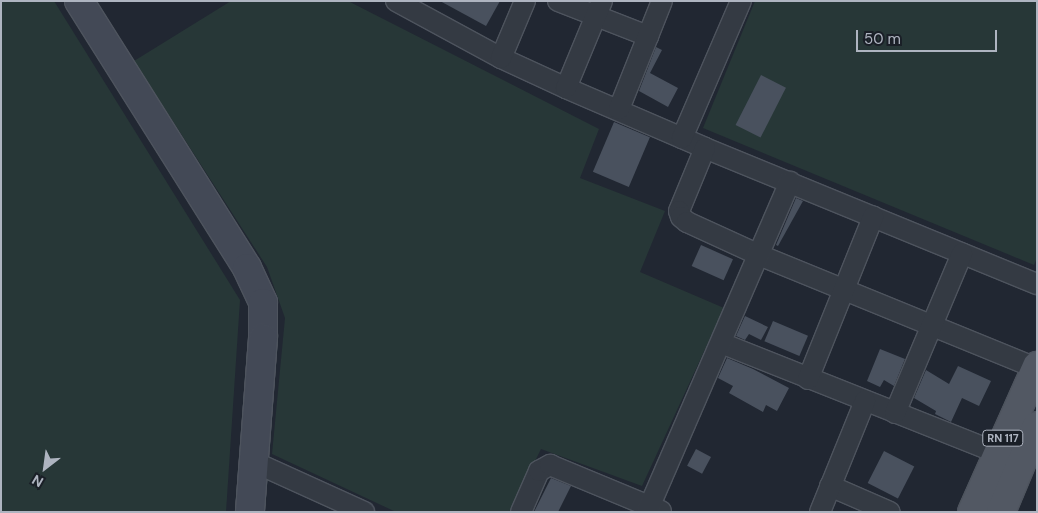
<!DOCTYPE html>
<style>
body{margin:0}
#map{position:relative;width:1038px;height:513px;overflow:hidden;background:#212732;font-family:"DM Sans",sans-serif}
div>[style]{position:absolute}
.green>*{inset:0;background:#273737}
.building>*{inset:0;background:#49515e;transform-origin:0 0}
.roads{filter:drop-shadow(1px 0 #4e545e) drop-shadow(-1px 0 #4e545e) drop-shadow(0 1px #4e545e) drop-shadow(0 -1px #4e545e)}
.street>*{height:20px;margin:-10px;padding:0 10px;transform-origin:10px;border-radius:10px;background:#343a43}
.secondary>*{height:28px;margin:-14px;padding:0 14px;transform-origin:14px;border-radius:14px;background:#434956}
.primary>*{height:28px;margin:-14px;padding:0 14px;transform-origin:14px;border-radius:14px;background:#525863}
span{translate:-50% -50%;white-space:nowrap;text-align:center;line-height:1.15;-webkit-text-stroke:4px #1a1f27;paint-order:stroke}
.shield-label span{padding:1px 4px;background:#1a1f27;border:1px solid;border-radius:4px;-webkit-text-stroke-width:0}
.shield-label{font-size:11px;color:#aeb4c0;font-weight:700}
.frame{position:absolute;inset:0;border:2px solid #aeb4c0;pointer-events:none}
.north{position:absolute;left:20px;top:443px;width:50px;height:50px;-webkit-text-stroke:4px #1a1f27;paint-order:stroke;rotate:210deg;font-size:14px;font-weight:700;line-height:20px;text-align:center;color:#aeb4c0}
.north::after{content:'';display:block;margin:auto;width:18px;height:22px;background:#aeb4c0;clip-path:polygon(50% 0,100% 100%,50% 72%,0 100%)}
.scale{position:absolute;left:856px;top:30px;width:141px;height:22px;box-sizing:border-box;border:2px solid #aeb4c0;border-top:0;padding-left:6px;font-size:15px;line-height:18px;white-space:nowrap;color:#aeb4c0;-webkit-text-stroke:4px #1a1f27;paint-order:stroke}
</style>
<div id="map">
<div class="green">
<div style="clip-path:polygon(1px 1px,54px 1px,240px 300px,226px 512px,1px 512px)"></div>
<div style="clip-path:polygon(231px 1px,348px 1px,599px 129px,580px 178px,665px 211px,640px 272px,724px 308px,642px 486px,541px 449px,510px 512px,396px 512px,272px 454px,285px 318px,267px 267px,134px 61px)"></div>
<div style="clip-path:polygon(755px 1px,1037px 1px,1037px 258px,1034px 265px,703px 128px)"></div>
</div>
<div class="building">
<div style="clip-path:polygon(440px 1px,500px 1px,486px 26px)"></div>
<div style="clip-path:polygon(656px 47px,662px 50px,650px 73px,678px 88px,668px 107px,639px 91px)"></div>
<div style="left:761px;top:75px;width:28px;height:56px;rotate:27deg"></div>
<div style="left:614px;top:122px;width:39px;height:54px;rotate:23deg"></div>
<div style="clip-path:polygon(796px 198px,803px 201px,778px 246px,776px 245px)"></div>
<div style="left:701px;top:245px;width:35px;height:23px;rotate:24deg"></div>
<div style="clip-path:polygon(745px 316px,768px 327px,761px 340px,749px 334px,745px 340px,736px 336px)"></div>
<div style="left:773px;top:321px;width:38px;height:22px;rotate:23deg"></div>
<div style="clip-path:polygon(880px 349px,905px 359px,894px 386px,884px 380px,880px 387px,867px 381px)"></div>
<div style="clip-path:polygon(727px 358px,753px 369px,789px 388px,777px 411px,766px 405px,763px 412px,729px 393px,733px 386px,718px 378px)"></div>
<div style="clip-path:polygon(958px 366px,991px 381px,979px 406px,962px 398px,951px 422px,935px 414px,936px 411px,914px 398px,926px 370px,949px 384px)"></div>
<div style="left:696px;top:449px;width:17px;height:19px;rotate:28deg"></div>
<div style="left:884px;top:451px;width:34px;height:36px;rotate:27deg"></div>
<div style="clip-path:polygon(551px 478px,571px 486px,558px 512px,534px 512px)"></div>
</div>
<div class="roads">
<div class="street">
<div style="left:396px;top:1px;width:119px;rotate:28.5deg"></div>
<div style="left:501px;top:58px;width:72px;rotate:24.8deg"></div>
<div style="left:566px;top:88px;width:151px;rotate:23.3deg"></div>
<div style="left:705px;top:148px;width:359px;rotate:22.3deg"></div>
<div style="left:558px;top:1px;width:97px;rotate:21.3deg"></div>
<div style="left:501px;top:58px;width:62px;rotate:-67.2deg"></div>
<div style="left:566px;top:88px;width:94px;rotate:-67.5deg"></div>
<div style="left:619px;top:109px;width:116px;rotate:-68.3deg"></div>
<div style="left:682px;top:138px;width:149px;rotate:-66.7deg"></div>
<div style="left:705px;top:148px;width:68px;rotate:112.4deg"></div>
<div style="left:679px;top:211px;width:6px;rotate:72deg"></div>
<div style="left:681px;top:217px;width:8px;rotate:40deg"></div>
<div style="left:687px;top:222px;width:79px;rotate:24.6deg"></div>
<div style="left:759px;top:255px;width:299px;rotate:22.2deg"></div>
<div style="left:721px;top:343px;width:297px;rotate:21.7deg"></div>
<div style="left:808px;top:379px;width:175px;rotate:-68.1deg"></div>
<div style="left:895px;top:413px;width:173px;rotate:-67.2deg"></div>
<div style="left:254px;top:462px;width:121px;rotate:24.4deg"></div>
<div style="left:830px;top:486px;width:65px;rotate:23.4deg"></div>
<div style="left:521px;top:512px;width:45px;rotate:-66.3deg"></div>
<div style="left:539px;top:471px;width:13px;rotate:-29deg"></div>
<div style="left:550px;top:465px;width:120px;rotate:22.5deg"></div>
<div style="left:647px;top:512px;width:360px;rotate:-66.6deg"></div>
<div style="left:820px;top:512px;width:120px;rotate:-67.9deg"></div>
</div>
<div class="secondary">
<div style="left:79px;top:1px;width:315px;rotate:57.8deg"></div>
<div style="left:247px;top:268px;width:38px;rotate:65deg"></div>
<div style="left:263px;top:303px;width:35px;rotate:90deg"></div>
<div style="left:263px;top:338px;width:174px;rotate:94.3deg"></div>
</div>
<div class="primary">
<div style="left:972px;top:512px;width:160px;rotate:-66deg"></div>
<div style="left:1001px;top:512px;width:93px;rotate:-67.3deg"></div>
</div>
</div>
<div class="shield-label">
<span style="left:1003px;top:438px">RN 117</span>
</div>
<div class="frame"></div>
<div class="north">N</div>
<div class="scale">50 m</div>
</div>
